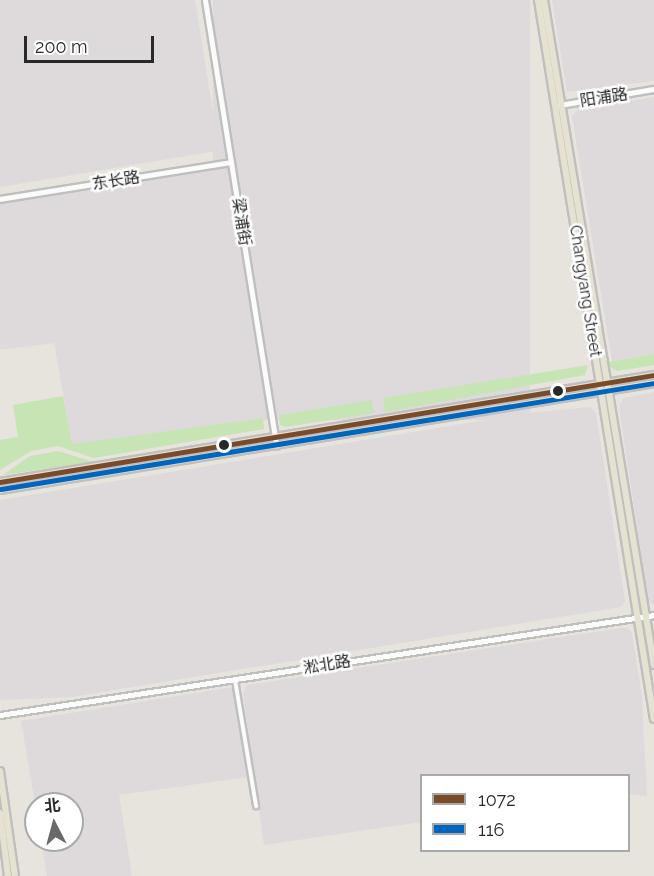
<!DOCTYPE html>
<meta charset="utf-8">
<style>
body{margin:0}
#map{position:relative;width:654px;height:876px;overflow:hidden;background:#e7e3dd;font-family:Raleway,"Noto Sans SC",sans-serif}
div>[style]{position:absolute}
.industrial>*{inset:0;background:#dedadc;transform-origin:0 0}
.green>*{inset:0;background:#c6e4b4}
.roads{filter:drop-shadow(2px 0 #c0bfbf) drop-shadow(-2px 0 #c0bfbf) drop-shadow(0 2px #c0bfbf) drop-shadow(0 -2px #c0bfbf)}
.street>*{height:4px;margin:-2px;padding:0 2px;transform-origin:2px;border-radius:2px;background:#fbfbfa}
.secondary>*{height:5px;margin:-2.5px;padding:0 2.5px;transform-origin:2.5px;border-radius:2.5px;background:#fbfbfa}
.primary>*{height:6px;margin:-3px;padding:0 3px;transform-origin:3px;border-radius:3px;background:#e6e2d2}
.bus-1>*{height:4.5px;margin:-2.25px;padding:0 2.25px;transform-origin:2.25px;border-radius:2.25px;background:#7a4b2a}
.bus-2>*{height:4.5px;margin:-2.25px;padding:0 2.25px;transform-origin:2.25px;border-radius:2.25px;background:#0065bd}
.dots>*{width:16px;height:16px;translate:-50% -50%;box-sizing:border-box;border:3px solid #fff;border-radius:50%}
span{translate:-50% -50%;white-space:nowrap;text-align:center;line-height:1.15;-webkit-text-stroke:5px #fff;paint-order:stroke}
.street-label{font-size:16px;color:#282828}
.legend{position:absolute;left:420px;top:774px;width:210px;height:78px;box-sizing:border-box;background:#fff;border:2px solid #a9a9a9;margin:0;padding:8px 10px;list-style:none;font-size:18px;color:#282828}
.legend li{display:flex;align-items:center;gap:12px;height:30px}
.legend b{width:30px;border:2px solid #a9a9a9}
.north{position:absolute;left:24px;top:792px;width:60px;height:60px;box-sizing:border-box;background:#fff;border:2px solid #a9a9a9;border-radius:50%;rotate:354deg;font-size:16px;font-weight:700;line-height:24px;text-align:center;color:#282828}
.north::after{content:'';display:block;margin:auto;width:21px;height:27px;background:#6b6967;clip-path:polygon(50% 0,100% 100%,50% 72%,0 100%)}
.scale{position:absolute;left:24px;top:36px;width:130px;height:27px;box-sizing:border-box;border:3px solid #282828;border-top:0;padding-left:8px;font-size:18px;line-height:21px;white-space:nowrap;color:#282828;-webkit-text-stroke:4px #fff;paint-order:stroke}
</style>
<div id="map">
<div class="industrial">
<div style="clip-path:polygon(0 0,195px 0,218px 143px,216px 151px,0 187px)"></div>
<div style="left:213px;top:0;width:317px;height:420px"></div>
<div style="clip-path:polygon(552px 0,654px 0,654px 81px,567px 92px)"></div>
<div style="clip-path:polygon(654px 97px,654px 354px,612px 361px,572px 116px,578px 110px)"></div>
<div style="clip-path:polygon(214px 170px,223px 176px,263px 418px,72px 445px,54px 343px,0 350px,0 204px)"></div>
<div style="clip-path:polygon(654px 392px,654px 605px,648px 601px,619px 407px,623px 398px)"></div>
<div style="clip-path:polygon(590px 407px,596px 413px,625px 601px,621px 607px,72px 697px,0 700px,0 500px,529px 413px)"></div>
<div style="clip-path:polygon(627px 627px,632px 633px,642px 697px,647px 796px,629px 794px,628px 776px,422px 776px,421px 822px,264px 845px,243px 693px,247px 685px)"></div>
<div style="clip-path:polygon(233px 687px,248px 777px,119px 795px,132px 876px,47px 876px,41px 840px,72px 840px,72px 804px,36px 804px,36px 810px,21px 721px)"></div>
</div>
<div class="green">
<div style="clip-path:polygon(654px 354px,654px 365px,617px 371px,610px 367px,609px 362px)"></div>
<div style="clip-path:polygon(588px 365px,585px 375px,385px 412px,383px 398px)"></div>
<div style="clip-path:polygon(63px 396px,72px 444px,263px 418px,264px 429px,94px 458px,58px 446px,31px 451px,0 470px,0 440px,18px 437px,13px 405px)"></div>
<div style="clip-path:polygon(372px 400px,374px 413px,286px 427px,280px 425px,279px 415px)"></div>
<div style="clip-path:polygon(58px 451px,94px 462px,3px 475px,30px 456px)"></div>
</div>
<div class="roads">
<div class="street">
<div style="left:235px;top:680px;width:128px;rotate:80.5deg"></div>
</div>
<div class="secondary">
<div style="left:205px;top:0;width:451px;rotate:80.9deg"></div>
<div style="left:559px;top:105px;width:96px;rotate:-9.6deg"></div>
<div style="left:0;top:199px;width:234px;rotate:-9.1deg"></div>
<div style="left:0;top:715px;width:662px;rotate:-8.69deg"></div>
</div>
<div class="primary">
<div style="left:538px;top:0;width:728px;rotate:80.84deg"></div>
<div style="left:544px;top:0;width:674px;rotate:80.61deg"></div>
<div style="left:0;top:482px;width:663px;rotate:-9.29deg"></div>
<div style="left:0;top:490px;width:663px;rotate:-9.29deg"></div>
<div style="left:0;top:771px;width:106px;rotate:81.9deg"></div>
<div style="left:0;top:813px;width:64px;rotate:82.8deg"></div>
</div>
</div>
<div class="bus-1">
<div style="left:0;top:482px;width:663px;rotate:-9.29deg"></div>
</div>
<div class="bus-2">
<div style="left:1px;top:489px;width:662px;rotate:-9.22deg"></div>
</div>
<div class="dots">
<div style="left:558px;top:391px;background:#282828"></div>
<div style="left:224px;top:445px;background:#282828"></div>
</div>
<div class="street-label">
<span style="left:604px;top:98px;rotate:-9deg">阳浦路</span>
<span style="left:116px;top:181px;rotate:-9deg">东长路</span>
<span style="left:241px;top:222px;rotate:81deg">梁浦街</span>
<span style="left:585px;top:291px;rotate:81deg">Changyang Street</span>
<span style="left:327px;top:665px;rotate:-9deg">淞北路</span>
</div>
<ul class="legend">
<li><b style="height:8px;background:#7a4b2a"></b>1072</li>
<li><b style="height:8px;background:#0065bd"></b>116</li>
</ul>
<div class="north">北</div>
<div class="scale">200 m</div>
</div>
